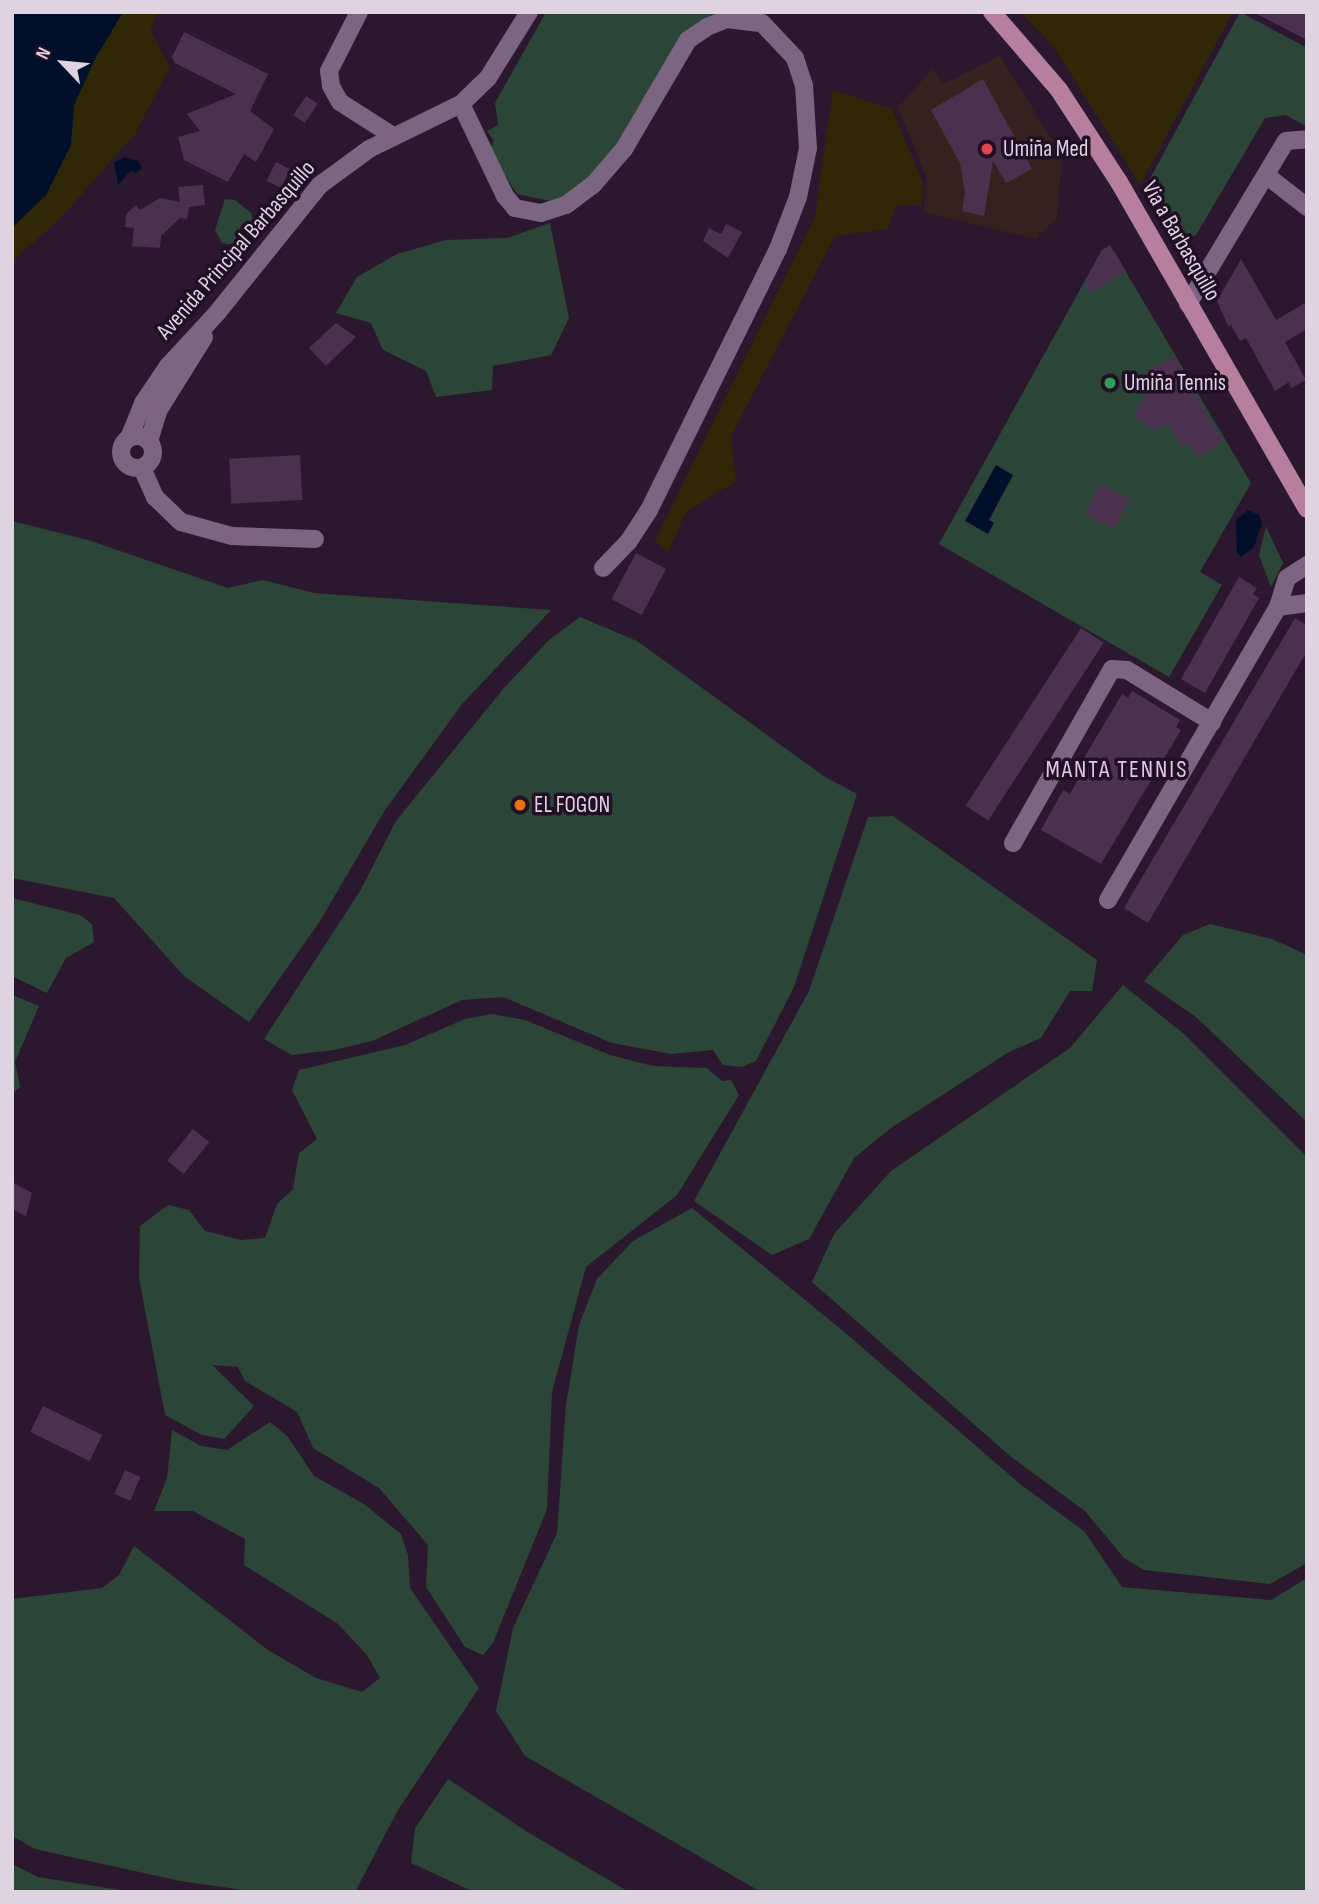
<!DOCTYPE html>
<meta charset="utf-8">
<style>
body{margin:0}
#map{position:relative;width:1319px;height:1904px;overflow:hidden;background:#2b182f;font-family:"Sofia Sans Condensed",sans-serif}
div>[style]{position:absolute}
.medical>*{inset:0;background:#35221f}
.green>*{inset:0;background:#2b4539}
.sand>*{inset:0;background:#2f2706}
.water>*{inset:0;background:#020f2a}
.building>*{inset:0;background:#4a324f;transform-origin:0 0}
.minor>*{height:18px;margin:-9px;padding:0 9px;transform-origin:9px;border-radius:9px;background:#7b6580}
.minor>.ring{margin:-9px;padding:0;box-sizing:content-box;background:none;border:18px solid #7b6580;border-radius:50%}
.major>*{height:18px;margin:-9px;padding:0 9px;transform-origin:9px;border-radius:9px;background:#b57f9d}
.dots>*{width:19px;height:19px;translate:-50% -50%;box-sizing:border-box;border:4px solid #210f25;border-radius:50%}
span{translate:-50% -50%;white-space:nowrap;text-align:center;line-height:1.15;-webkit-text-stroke:7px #210f25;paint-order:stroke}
.poi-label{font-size:23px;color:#dfd3e2}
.left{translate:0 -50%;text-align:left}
.street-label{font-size:23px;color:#dfd3e2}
.neighbourhood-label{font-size:24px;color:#e1c8e7;letter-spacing:2px}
.frame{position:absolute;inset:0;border:14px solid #dfd3e2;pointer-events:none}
.north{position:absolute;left:28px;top:28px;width:70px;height:70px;-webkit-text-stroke:5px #210f25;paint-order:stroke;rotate:296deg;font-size:19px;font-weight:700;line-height:28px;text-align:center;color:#dfd3e2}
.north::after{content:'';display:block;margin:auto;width:24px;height:32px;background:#dfd3e2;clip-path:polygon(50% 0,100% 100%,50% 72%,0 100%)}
</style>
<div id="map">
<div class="medical">
<div style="clip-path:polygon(1000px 56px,1062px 156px,1057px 217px,1036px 239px,924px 212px,927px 178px,898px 107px,933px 69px,943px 84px)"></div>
</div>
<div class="green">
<div style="clip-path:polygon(546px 12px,766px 12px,701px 22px,619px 144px,590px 179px,568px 197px,550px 201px,517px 194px,489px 150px,494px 141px,487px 131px,498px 125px,495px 103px)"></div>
<div style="clip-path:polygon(1240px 12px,1307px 48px,1307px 127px,1286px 115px,1265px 118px,1196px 235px,1172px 242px,1145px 188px)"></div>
<div style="clip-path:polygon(225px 199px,235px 200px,251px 213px,255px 231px,232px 245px,222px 243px,215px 230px)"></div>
<div style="clip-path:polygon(550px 223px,569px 318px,551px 355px,493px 366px,492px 390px,436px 397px,426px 371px,383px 350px,371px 323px,336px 313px,357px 277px,397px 254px,446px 240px,507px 238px)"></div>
<div style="clip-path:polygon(1110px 245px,1251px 483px,1200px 572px,1222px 585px,1169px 677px,939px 544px,1102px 250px)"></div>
<div style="clip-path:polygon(12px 521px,88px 540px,228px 588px,263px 580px,314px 593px,551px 610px,462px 704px,385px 810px,320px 921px,249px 1022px,184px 976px,114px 898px,12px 878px)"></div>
<div style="clip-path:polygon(1266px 526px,1283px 563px,1271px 587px,1259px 555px)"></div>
<div style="clip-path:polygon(580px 617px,637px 641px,825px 777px,857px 794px,794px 987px,756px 1061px,742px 1067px,723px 1065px,713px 1050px,671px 1054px,612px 1043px,503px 997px,462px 1000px,372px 1041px,334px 1050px,292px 1055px,264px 1039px,360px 891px,396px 821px,504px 688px,549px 640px)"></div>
<div style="clip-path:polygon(893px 816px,1097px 960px,1092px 991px,1070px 991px,1041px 1038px,1009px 1052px,891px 1128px,854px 1158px,809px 1239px,772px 1255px,694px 1201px,809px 991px,868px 817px)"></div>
<div style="clip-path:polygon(12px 898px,80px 915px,92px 924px,94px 942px,66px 958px,47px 993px,12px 976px)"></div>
<div style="clip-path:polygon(1210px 924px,1272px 939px,1307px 955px,1307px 1122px,1196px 1017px,1144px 981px,1183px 935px)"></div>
<div style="clip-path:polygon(1123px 985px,1184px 1034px,1307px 1157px,1307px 1563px,1270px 1584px,1144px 1570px,1124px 1558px,1085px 1511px,1010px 1456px,812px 1282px,834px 1234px,891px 1171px,1070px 1048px)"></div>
<div style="clip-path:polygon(12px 995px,39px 1006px,15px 1062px,20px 1087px,12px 1094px)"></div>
<div style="clip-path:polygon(491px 1014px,525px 1020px,610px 1055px,653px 1066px,707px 1068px,722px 1081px,731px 1080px,739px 1095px,677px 1195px,586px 1267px,552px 1392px,547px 1509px,493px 1643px,483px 1655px,465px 1647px,426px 1587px,428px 1545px,379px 1488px,313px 1448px,297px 1412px,245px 1381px,238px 1367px,212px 1365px,254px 1406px,224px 1439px,202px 1435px,165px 1415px,139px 1278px,140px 1226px,168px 1205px,189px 1210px,205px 1231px,241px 1240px,265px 1238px,277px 1204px,293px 1189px,299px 1153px,317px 1139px,292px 1090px,299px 1070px,405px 1045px,465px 1019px)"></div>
<div style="clip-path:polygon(692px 1208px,842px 1330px,1020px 1484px,1085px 1532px,1122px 1587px,1271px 1600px,1307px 1578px,1307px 1892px,761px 1892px,525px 1756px,496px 1711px,513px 1628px,557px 1533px,566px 1405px,579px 1325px,597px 1279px,633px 1241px)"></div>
<div style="clip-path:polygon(270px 1422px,288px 1437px,314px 1476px,364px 1504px,401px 1534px,408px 1555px,410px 1588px,479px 1688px,398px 1810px,355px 1892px,257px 1892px,180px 1881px,35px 1849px,12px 1836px,12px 1599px,102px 1588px,119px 1575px,134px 1546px,268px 1650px,316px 1678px,362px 1692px,380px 1678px,367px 1655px,338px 1624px,244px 1565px,245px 1539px,193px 1511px,154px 1511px,167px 1478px,172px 1430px,201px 1446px,227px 1450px)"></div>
<div style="clip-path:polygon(448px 1779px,529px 1833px,629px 1892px,474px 1892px,411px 1863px,415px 1828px)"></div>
<div style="clip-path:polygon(12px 1864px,38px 1877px,133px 1892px,12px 1892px)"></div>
</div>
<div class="sand">
<div style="clip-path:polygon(123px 12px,158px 12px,150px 30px,170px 67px,135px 134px,58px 221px,12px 261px,12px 228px,46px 195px,71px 145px,74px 105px,95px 59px)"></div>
<div style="clip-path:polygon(1020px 12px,1233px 12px,1140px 185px,1055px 48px)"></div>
<div style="clip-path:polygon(833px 90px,892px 109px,923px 183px,922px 206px,895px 205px,888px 229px,835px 236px,731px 436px,736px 481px,686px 512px,668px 553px,655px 540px,815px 217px)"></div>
</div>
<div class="water">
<div style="clip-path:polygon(12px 12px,123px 12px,95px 59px,74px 105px,71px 145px,46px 195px,12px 228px)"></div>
<div style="clip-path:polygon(124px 157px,138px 161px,142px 168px,136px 173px,130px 171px,118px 185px,114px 163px)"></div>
<div style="clip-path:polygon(996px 465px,1013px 475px,989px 520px,994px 523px,988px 534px,965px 521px)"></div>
<div style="clip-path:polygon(1248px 510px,1259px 515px,1262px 523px,1254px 547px,1241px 557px,1237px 552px,1236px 520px)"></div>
</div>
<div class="building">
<div style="clip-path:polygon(1253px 12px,1307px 12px,1307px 40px)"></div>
<div style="clip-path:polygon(184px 32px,268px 74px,250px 111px,274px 129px,256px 162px,244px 154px,228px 182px,184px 160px,178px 137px,200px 131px,187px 114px,236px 94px,175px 63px,172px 57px)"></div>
<div style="clip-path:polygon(983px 79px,1032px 169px,1006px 183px,993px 161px,984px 216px,962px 211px,965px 193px,960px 163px,931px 110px)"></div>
<div style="left:306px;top:96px;width:14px;height:23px;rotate:34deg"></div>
<div style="left:276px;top:162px;width:16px;height:21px;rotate:27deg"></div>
<div style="clip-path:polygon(203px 185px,205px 205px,189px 207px,187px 219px,180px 218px,161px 236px,160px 248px,132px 246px,134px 228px,125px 227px,126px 214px,136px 205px,140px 210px,160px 198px,180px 202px,178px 187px)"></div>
<div style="clip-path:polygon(726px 224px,742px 232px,728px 258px,703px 241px,709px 228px,721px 234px)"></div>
<div style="clip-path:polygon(1110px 245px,1126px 271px,1091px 293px,1084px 282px,1102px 250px)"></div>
<div style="clip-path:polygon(1241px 259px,1276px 320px,1307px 302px,1307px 329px,1285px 342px,1306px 380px,1291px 388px,1289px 382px,1275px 391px,1246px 338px,1240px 341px,1231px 325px,1228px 326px,1217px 301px)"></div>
<div style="clip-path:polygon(336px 323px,356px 337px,326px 366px,309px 348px)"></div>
<div style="clip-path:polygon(1174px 356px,1223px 442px,1198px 457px,1189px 444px,1182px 447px,1167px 423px,1156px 431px,1133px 417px,1153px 384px,1145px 372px)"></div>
<div style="left:300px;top:455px;width:45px;height:71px;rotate:87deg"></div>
<div style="left:1100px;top:484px;width:33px;height:34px;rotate:27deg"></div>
<div style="left:636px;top:553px;width:34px;height:52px;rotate:28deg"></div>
<div style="clip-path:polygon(1239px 577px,1257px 588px,1253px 594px,1259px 598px,1205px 693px,1181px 679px)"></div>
<div style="clip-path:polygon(1295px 618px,1307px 625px,1307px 651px,1148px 923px,1124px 908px)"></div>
<div style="left:1081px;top:628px;width:27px;height:212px;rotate:33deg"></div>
<div style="clip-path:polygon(1132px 691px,1180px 720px,1176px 727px,1181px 730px,1101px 864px,1041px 830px,1063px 790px,1070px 794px,1083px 771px,1078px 768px,1122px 694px,1128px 698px)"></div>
<div style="left:193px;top:1129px;width:21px;height:41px;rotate:39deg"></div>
<div style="clip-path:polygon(12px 1182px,32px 1193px,26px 1216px,12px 1209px)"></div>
<div style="left:43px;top:1406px;width:66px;height:29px;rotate:26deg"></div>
<div style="left:125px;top:1470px;width:17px;height:26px;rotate:24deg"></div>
</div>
<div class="minor">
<div style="left:359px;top:12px;width:66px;rotate:117deg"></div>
<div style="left:329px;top:71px;width:15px;rotate:82deg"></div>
<div style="left:331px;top:86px;width:18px;rotate:61deg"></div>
<div style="left:340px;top:102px;width:63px;rotate:32.7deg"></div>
<div style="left:461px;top:104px;width:102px;rotate:64.4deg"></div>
<div style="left:505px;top:196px;width:16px;rotate:50deg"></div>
<div style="left:515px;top:208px;width:26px;rotate:11deg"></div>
<div style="left:541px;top:213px;width:26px;rotate:-18deg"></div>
<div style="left:566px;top:205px;width:34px;rotate:-37deg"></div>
<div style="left:593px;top:185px;width:48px;rotate:-49.3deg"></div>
<div style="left:624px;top:149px;width:126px;rotate:-59.6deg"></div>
<div style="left:688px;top:40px;width:23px;rotate:-34deg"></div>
<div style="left:707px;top:27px;width:22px;rotate:-22deg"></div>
<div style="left:727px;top:19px;width:35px;rotate:7deg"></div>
<div style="left:762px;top:23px;width:48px;rotate:46.7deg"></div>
<div style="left:795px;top:58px;width:28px;rotate:72deg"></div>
<div style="left:804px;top:85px;width:63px;rotate:86.4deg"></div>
<div style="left:808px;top:148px;width:50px;rotate:101.5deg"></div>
<div style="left:798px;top:197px;width:56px;rotate:111deg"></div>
<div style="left:778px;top:249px;width:291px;rotate:116.3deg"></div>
<div style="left:649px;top:510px;width:38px;rotate:123deg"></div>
<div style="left:628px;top:542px;width:36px;rotate:134deg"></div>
<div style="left:1266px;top:175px;width:52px;rotate:38deg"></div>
<div style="left:1188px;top:304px;width:190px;rotate:-59deg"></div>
<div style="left:1286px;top:141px;width:21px;rotate:-5deg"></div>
<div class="ring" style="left:121px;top:436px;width:14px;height:14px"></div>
<div style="left:129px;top:438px;width:38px;rotate:-68deg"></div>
<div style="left:143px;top:403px;width:45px;rotate:-56deg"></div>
<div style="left:168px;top:366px;width:72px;rotate:-47.2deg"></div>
<div style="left:217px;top:313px;width:164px;rotate:-51.2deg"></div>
<div style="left:320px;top:185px;width:61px;rotate:-36.3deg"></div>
<div style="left:369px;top:149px;width:102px;rotate:-26.1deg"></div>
<div style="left:461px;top:104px;width:37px;rotate:-44deg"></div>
<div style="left:488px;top:78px;width:78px;rotate:-58.2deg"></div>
<div style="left:149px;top:441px;width:31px;rotate:-73deg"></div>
<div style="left:158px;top:411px;width:87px;rotate:-58.1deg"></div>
<div style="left:142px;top:468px;width:32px;rotate:66deg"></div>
<div style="left:155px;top:497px;width:36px;rotate:44deg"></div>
<div style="left:181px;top:522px;width:53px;rotate:15.4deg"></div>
<div style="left:232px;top:536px;width:83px;rotate:2.1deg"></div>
<div style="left:1278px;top:607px;width:29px;rotate:-8deg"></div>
<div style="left:1013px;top:843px;width:200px;rotate:-60.4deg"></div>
<div style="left:1112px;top:669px;width:15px;rotate:4deg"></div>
<div style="left:1127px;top:670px;width:100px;rotate:31.5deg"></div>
<div style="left:1108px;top:900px;width:339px;rotate:-59.9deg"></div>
<div style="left:1278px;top:607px;width:30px;rotate:-73deg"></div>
<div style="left:1287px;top:578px;width:24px;rotate:-33deg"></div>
</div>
<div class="major">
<div style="left:992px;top:12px;width:103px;rotate:49.3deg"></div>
<div style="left:1059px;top:90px;width:110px;rotate:56.9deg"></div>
<div style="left:1119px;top:182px;width:377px;rotate:60.1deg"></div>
</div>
<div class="dots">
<div style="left:987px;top:149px;background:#e0444e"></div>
<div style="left:1110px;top:383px;background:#2e9e5b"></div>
<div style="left:520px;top:805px;background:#e8710a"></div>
</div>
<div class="poi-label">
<span class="left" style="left:1003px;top:149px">Umiña Med</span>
<span class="left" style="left:1124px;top:383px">Umiña Tennis</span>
<span class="left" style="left:534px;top:805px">EL FOGON</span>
</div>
<div class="street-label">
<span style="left:1181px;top:241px;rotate:60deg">Via a Barbasquillo</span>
<span style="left:236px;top:250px;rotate:-49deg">Avenida Principal Barbasquillo</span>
</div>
<div class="neighbourhood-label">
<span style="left:1117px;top:770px">MANTA TENNIS</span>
</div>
<div class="frame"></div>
<div class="north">N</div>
</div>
